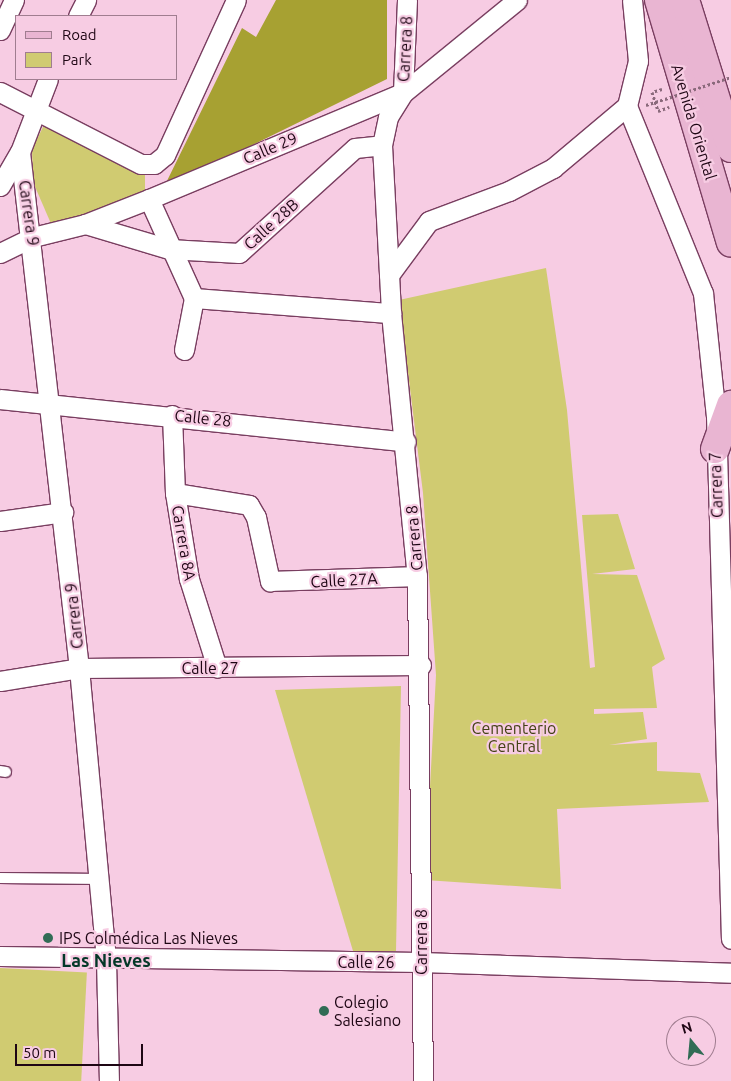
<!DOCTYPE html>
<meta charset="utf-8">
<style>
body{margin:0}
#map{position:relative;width:731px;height:1081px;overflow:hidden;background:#f7cce3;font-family:Ubuntu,sans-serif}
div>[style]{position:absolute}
.green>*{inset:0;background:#d0cb71;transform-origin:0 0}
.forest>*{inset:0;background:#a7a132}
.path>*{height:3px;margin-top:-1.5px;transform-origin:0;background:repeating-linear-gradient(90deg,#8a697b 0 2.5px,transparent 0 5px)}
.roads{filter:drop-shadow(1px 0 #793e60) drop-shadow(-1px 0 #793e60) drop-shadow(0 1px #793e60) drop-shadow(0 -1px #793e60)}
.service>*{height:10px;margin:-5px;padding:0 5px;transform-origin:5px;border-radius:5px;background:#fff}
.minor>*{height:19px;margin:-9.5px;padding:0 9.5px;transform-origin:9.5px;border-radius:9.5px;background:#fff}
.primary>*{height:28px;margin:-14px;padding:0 14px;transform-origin:14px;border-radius:14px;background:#e9b5d2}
.path-bridge>*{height:3px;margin-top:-1.5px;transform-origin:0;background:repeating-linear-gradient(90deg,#8a697b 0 2.5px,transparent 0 5px)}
.dots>*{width:14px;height:14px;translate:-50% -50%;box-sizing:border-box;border:2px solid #f7cce3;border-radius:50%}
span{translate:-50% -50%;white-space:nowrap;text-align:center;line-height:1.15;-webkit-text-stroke:4.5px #f7cce3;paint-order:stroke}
.street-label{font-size:16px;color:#1e0614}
.park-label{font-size:16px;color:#444215}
.poi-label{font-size:16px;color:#1e0614}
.left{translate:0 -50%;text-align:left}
.neighbourhood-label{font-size:18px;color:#043828;font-weight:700}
.legend{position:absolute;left:15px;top:15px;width:162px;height:65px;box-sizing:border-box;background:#f7cce3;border:1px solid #a07d90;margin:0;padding:6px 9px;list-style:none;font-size:15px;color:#1e0614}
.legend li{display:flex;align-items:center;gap:10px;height:25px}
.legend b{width:25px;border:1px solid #a07d90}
.north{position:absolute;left:666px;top:1016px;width:50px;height:50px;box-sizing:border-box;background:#f7cce3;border:1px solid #a07d90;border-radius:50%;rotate:343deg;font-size:14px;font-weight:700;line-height:20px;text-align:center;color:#1e0614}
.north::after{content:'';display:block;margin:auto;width:18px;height:22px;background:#316c55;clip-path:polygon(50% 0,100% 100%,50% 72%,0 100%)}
.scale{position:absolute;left:15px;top:1044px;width:128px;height:22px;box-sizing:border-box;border:2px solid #1e0614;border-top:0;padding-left:6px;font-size:15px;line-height:18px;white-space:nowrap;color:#1e0614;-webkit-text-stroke:4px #f7cce3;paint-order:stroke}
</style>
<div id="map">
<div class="green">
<div style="clip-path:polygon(44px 125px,145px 171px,145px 193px,52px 226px,33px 182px,32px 149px)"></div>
<div style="clip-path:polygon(546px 268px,567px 410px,590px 668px,595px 667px,582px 515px,618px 514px,635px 569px,592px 574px,637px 575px,665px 659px,652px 667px,657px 708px,594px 709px,594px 714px,643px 712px,647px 739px,609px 745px,657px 742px,657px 771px,700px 773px,709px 802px,557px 809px,561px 889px,425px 880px,436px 675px,423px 493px,399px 300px)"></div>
<div style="clip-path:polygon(401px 686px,396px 951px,353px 951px,275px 690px)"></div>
<div style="left:0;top:968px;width:87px;height:113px;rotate:3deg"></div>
</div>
<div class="forest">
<div style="clip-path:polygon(276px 0,387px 0,387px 79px,163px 189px,242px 28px,256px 37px)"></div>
</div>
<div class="path">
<div style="left:662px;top:89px;width:10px;rotate:163deg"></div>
<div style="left:652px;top:92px;width:20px;rotate:72deg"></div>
<div style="left:658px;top:111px;width:12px;rotate:-20deg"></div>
<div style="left:646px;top:105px;width:20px;rotate:-18deg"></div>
</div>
<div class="roads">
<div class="service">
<div style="left:0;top:771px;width:6px;rotate:9deg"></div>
<div style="left:0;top:878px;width:99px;rotate:0.6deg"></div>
</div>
<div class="minor">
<div style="left:407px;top:0;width:93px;rotate:92.5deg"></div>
<div style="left:403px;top:93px;width:28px;rotate:122deg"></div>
<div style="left:388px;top:117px;width:29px;rotate:102deg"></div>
<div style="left:382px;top:145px;width:168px;rotate:86.9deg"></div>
<div style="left:391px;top:313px;width:264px;rotate:84.4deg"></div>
<div style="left:417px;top:576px;width:505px;rotate:89.32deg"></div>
<div style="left:78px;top:16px;width:18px;rotate:-63deg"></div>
<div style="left:0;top:30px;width:33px;rotate:-65deg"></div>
<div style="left:0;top:92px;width:158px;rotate:27.1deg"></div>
<div style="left:141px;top:164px;width:13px"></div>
<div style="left:154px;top:164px;width:14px;rotate:-39deg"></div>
<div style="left:165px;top:155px;width:170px;rotate:-65.4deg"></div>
<div style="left:627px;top:106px;width:202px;rotate:67.9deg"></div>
<div style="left:703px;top:293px;width:124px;rotate:84deg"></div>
<div style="left:716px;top:416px;width:523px;rotate:88.36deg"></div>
<div style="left:20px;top:152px;width:519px;rotate:83.48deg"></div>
<div style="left:79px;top:668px;width:293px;rotate:84.7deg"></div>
<div style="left:106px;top:960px;width:121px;rotate:88.6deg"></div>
<div style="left:0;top:186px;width:39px;rotate:-60deg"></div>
<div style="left:20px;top:152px;width:78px;rotate:-69deg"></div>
<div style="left:149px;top:199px;width:109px;rotate:65.6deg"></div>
<div style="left:194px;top:298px;width:53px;rotate:100.9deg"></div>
<div style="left:85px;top:224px;width:88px;rotate:16.6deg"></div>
<div style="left:169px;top:249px;width:70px;rotate:3.3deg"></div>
<div style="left:239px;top:253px;width:156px;rotate:-42.2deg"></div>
<div style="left:355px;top:148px;width:27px;rotate:-6deg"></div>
<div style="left:0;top:253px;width:37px;rotate:-26deg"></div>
<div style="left:33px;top:237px;width:54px;rotate:-14deg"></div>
<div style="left:85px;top:224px;width:69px;rotate:-21.3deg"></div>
<div style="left:149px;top:199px;width:275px;rotate:-22.7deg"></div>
<div style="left:403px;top:93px;width:147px;rotate:-39.2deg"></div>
<div style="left:389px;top:275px;width:67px;rotate:-53.5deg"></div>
<div style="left:429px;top:221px;width:85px;rotate:-20.6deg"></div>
<div style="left:509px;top:191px;width:50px;rotate:-27.6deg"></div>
<div style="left:553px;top:168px;width:97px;rotate:-40deg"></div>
<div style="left:627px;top:106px;width:46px;rotate:-76.3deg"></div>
<div style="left:638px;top:61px;width:61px;rotate:-95.6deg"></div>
<div style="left:194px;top:298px;width:198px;rotate:4.4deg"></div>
<div style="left:0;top:399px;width:408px;rotate:6deg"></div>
<div style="left:172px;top:415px;width:78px;rotate:87.8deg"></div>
<div style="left:175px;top:493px;width:87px;rotate:80.8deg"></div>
<div style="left:189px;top:579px;width:93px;rotate:72.5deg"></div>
<div style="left:175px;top:493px;width:75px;rotate:9.2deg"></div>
<div style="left:249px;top:505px;width:14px;rotate:60deg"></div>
<div style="left:256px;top:517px;width:66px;rotate:77.7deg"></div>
<div style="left:270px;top:581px;width:147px;rotate:-1.9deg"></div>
<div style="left:0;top:521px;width:64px;rotate:-8.1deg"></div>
<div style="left:0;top:681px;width:80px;rotate:-9.3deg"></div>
<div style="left:79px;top:668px;width:342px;rotate:-0.5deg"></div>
<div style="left:0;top:956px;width:421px;rotate:0.8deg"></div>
<div style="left:421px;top:962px;width:310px;rotate:2deg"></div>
</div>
<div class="primary">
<div style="left:659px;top:0;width:253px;rotate:73.5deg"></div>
<div style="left:685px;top:0;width:155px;rotate:72.7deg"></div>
<div style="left:715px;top:449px;width:47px;rotate:-70deg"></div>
</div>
</div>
<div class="path-bridge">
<div style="left:665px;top:99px;width:70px;rotate:-18.4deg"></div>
</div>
<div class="dots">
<div style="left:48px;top:938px;background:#316c55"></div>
<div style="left:324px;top:1011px;background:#316c55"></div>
</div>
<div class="street-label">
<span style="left:405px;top:49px;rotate:-87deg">Carrera 8</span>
<span style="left:694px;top:122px;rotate:73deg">Avenida Oriental</span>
<span style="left:270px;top:148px;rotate:-23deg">Calle 29</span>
<span style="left:29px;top:213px;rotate:82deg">Carrera 9</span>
<span style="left:271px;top:224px;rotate:-42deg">Calle 28B</span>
<span style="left:203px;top:418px;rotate:6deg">Calle 28</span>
<span style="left:716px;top:485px;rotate:-92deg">Carrera 7</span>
<span style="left:414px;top:538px;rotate:-95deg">Carrera 8</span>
<span style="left:184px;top:543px;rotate:80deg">Carrera 8A</span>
<span style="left:344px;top:580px;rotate:-3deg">Calle 27A</span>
<span style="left:74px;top:616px;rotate:-96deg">Carrera 9</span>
<span style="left:210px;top:668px">Calle 27</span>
<span style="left:421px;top:942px;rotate:-90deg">Carrera 8</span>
<span style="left:366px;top:962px">Calle 26</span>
</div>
<div class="park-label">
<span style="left:514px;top:737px">Cementerio<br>Central</span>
</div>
<div class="poi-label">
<span class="left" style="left:59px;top:938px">IPS Colmédica Las Nieves</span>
<span class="left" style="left:334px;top:1011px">Colegio<br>Salesiano</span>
</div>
<div class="neighbourhood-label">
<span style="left:106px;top:960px">Las Nieves</span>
</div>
<ul class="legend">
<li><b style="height:6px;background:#e9b5d2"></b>Road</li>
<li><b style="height:14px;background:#d0cb71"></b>Park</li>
</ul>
<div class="north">N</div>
<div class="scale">50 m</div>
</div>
